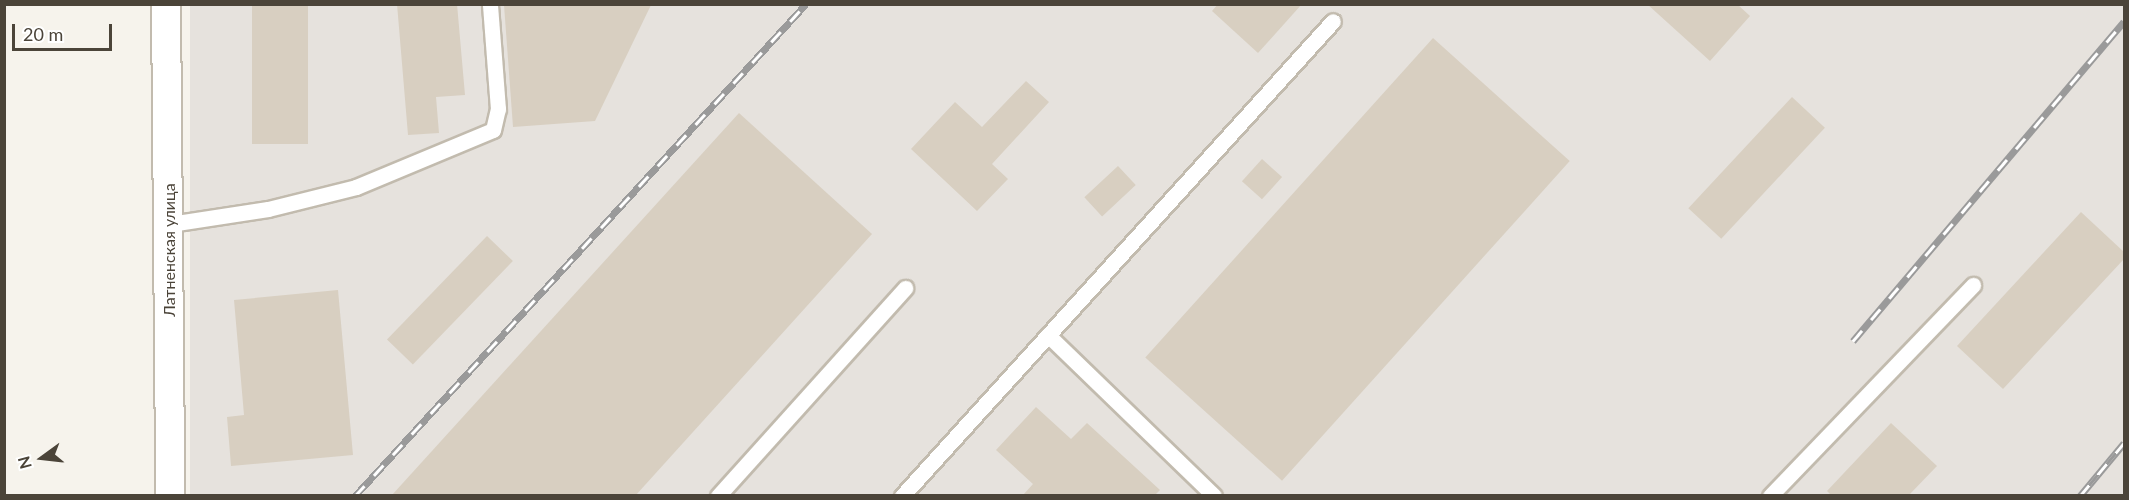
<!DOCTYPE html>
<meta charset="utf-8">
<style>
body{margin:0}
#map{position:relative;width:2129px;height:500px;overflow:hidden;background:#f6f3ec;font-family:Lato,sans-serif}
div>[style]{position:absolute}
.industrial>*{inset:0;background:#e6e2dd;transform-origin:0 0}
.building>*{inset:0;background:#d8cfc1;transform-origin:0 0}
.roads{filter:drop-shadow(2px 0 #c2bbae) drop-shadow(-2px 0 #c2bbae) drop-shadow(0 2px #c2bbae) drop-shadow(0 -2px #c2bbae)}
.service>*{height:15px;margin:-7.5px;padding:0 7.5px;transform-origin:7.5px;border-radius:7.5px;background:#fff}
.minor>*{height:28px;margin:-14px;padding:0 14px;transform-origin:14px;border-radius:14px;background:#fff}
.rail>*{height:7px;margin-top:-3.5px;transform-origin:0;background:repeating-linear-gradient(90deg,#fff 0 14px,#9a9a9a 0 28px);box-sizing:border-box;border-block:2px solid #9a9a9a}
span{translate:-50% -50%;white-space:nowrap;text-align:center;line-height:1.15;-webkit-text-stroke:4.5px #fff;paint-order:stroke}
.street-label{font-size:16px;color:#4b4439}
.frame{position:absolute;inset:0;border:6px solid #4b4439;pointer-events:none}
.north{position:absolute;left:12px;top:428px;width:60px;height:60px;-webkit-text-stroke:4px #fff;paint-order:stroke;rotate:255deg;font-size:16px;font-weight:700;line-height:24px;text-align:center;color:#4b4439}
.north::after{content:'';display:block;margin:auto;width:21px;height:27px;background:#4b4439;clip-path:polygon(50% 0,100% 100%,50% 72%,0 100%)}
.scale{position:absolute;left:12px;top:24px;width:100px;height:27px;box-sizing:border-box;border:3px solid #4b4439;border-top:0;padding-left:8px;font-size:18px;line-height:21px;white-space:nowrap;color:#4b4439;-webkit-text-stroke:4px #fff;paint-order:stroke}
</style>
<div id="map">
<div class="industrial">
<div style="left:190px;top:5px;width:1934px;height:490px"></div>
</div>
<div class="building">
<div style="left:252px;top:4px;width:56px;height:140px"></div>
<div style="clip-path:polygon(397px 4px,457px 4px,465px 95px,436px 97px,439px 133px,408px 135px)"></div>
<div style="clip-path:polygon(1218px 4px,1302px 4px,1258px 53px,1212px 11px)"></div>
<div style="clip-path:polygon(1647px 4px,1737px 4px,1750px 16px,1710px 61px)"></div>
<div style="clip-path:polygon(504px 5px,651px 5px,595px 121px,513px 127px)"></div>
<div style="left:1433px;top:38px;width:184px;height:430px;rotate:42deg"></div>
<div style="clip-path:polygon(1026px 81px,1049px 102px,992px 164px,1008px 179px,977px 211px,911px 149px,955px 102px,982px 127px)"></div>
<div style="left:1792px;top:97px;width:45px;height:152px;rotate:43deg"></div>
<div style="clip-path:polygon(739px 113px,872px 234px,636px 495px,392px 495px)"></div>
<div style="left:1262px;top:159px;width:27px;height:30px;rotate:42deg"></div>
<div style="left:1118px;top:166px;width:26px;height:46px;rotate:47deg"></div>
<div style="clip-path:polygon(2081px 212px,2124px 252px,2124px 259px,2003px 389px,1957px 346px)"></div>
<div style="left:487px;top:236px;width:36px;height:144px;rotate:44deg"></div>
<div style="clip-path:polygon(338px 290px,353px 455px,231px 466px,227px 417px,244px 415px,234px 300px)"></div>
<div style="clip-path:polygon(1036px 407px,1071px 439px,1087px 423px,1160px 490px,1155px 495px,1023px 495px,1033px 484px,996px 450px)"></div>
<div style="clip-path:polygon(1891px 423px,1937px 466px,1909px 495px,1831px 495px,1827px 491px)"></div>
</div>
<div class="roads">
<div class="service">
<div style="left:170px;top:224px;width:99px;rotate:-8.7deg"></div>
<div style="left:268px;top:209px;width:91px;rotate:-14deg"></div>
<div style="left:356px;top:187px;width:148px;rotate:-22.6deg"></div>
<div style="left:493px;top:130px;width:22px;rotate:-77deg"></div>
<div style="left:498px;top:109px;width:105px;rotate:-94.4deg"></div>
<div style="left:1048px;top:335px;width:231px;rotate:44.1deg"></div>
<div style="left:718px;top:496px;width:280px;rotate:-48deg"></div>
<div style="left:902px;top:496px;width:641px;rotate:-47.78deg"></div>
<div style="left:1770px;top:496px;width:293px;rotate:-46.1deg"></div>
</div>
<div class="minor">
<div style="left:166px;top:4px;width:492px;rotate:89.5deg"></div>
</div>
</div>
<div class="rail">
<div style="left:1853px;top:341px;width:419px;rotate:-49.7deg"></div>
<div style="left:355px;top:496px;width:667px;rotate:-47.49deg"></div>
<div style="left:2080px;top:496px;width:69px;rotate:-50.3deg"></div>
</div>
<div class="street-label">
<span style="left:169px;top:250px;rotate:-90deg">Латненская улица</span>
</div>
<div class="frame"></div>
<div class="north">N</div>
<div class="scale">20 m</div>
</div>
